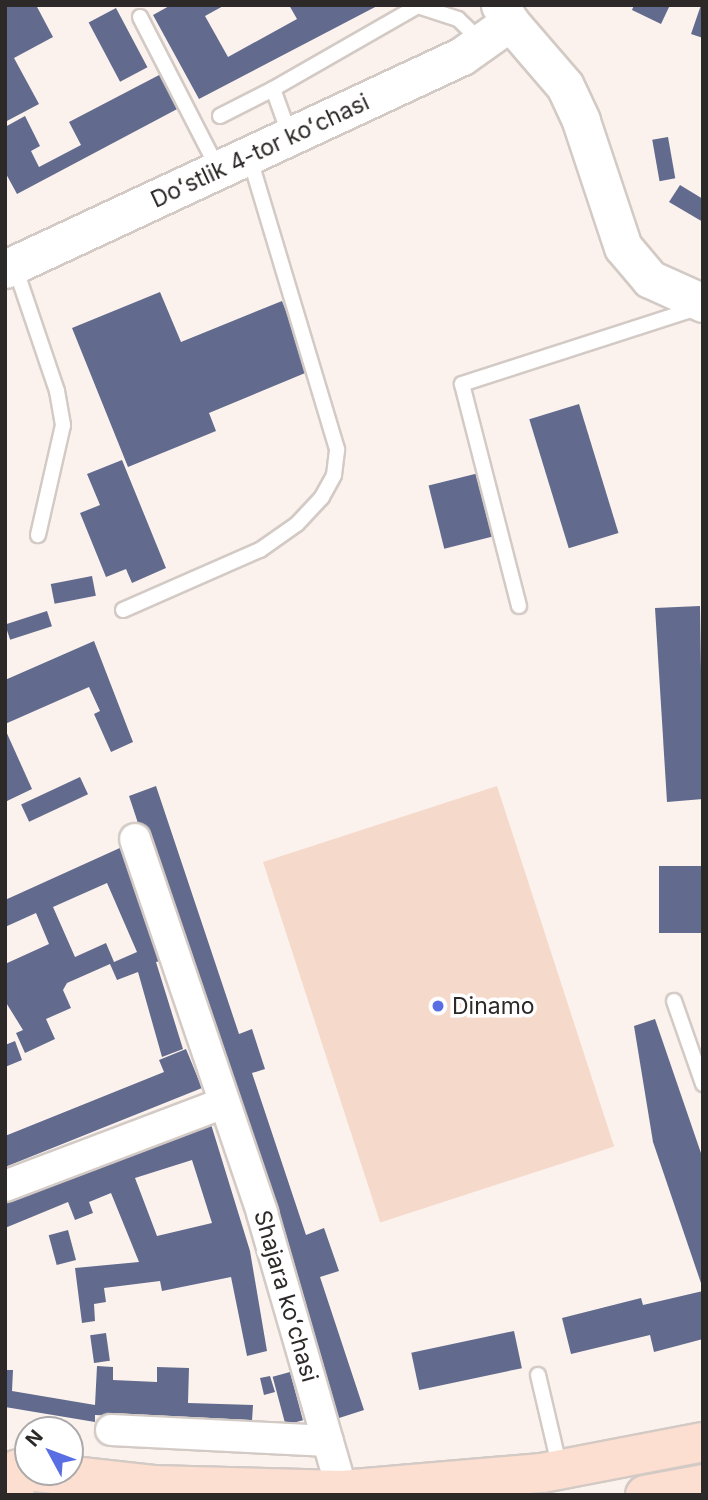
<!DOCTYPE html>
<meta charset="utf-8">
<style>
body{margin:0}
#map{position:relative;width:708px;height:1500px;overflow:hidden;background:#fbf2ed;font-family:Inter,sans-serif}
div>[style]{position:absolute}
.green>*{inset:0;background:#f5d9ca;transform-origin:0 0}
.building>*{inset:0;background:#626b8d;transform-origin:0 0}
.roads{filter:drop-shadow(2px 0 #d3cac5) drop-shadow(-2px 0 #d3cac5) drop-shadow(0 2px #d3cac5) drop-shadow(0 -2px #d3cac5)}
.service>*{height:14px;margin:-7px;padding:0 7px;transform-origin:7px;border-radius:7px;background:#fff}
.minor>*{height:30px;margin:-15px;padding:0 15px;transform-origin:15px;border-radius:15px;background:#fff}
.tertiary>*{height:37px;margin:-18.5px;padding:0 18.5px;transform-origin:18.5px;border-radius:18.5px;background:#fff}
.primary>*{height:38px;margin:-19px;padding:0 19px;transform-origin:19px;border-radius:19px;background:#fcdfd0}
.dots>*{width:19px;height:19px;translate:-50% -50%;box-sizing:border-box;border:4px solid #fff;border-radius:50%}
span{translate:-50% -50%;white-space:nowrap;text-align:center;line-height:1.15;-webkit-text-stroke:7px #fff;paint-order:stroke}
.street-label{font-size:23px;color:#2d2928}
.poi-label{font-size:23px;color:#2d2928}
.left{translate:0 -50%;text-align:left}
.frame{position:absolute;inset:0;border:7px solid #2d2928;pointer-events:none}
.north{position:absolute;left:14px;top:1416px;width:70px;height:70px;box-sizing:border-box;background:#fff;border:2px solid #aba9a9;border-radius:50%;rotate:311deg;font-size:19px;font-weight:700;line-height:28px;text-align:center;color:#2d2928}
.north::after{content:'';display:block;margin:auto;width:24px;height:32px;background:#5a6ee4;clip-path:polygon(50% 0,100% 100%,50% 72%,0 100%)}
</style>
<div id="map">
<div class="green">
<div style="left:497px;top:786px;width:379px;height:246px;rotate:72deg"></div>
</div>
<div class="building">
<div style="clip-path:polygon(5px 5px,36px 5px,53px 37px,14px 58px,39px 104px,5px 122px)"></div>
<div style="clip-path:polygon(171px 5px,225px 5px,205px 16px,228px 57px,297px 19px,289px 5px,379px 5px,199px 99px,153px 15px)"></div>
<div style="clip-path:polygon(634px 5px,670px 5px,661px 24px,632px 10px)"></div>
<div style="clip-path:polygon(701px 5px,703px 5px,703px 38px,691px 34px)"></div>
<div style="left:116px;top:8px;width:67px;height:31px;rotate:62deg"></div>
<div style="clip-path:polygon(163px 73px,181px 107px,17px 194px,5px 172px,5px 127px,25px 116px,40px 146px,31px 151px,39px 167px,81px 145px,69px 122px)"></div>
<div style="left:668px;top:137px;width:42px;height:16px;rotate:80deg"></div>
<div style="clip-path:polygon(680px 185px,703px 199px,703px 222px,669px 202px)"></div>
<div style="clip-path:polygon(160px 292px,181px 342px,282px 301px,310px 371px,209px 413px,216px 431px,128px 467px,72px 328px)"></div>
<div style="left:579px;top:404px;width:135px;height:52px;rotate:73deg"></div>
<div style="clip-path:polygon(122px 460px,166px 568px,132px 583px,126px 569px,106px 577px,80px 513px,100px 505px,87px 474px)"></div>
<div style="left:479px;top:473px;width:65px;height:52px;rotate:76deg"></div>
<div style="left:92px;top:576px;width:20px;height:42px;rotate:79deg"></div>
<div style="clip-path:polygon(700px 606px,703px 799px,667px 802px,655px 608px)"></div>
<div style="left:47px;top:611px;width:16px;height:44px;rotate:72deg"></div>
<div style="clip-path:polygon(94px 641px,133px 742px,111px 752px,94px 714px,100px 711px,89px 687px,5px 724px,5px 680px)"></div>
<div style="clip-path:polygon(5px 729px,32px 789px,7px 801px,5px 797px)"></div>
<div style="left:80px;top:777px;width:19px;height:65px;rotate:65deg"></div>
<div style="clip-path:polygon(156px 786px,239px 1034px,252px 1029px,265px 1069px,252px 1073px,306px 1235px,324px 1228px,339px 1271px,320px 1277px,364px 1410px,336px 1419px,129px 796px)"></div>
<div style="clip-path:polygon(evenodd,122px 847px,160px 961px,156px 962px,183px 1049px,162px 1057px,138px 972px,117px 980px,110px 964px,67px 983px,63px 990px,71px 1008px,46px 1019px,55px 1039px,25px 1053px,16px 1033px,23px 1030px,5px 1001px,5px 964px,49px 944px,36px 913px,5px 927px,5px 900px,122px 847px,107px 883px,137px 952px,114px 962px,106px 943px,75px 957px,53px 907px,107px 883px)"></div>
<div style="left:703px;top:866px;width:67px;height:44px;rotate:90deg"></div>
<div style="clip-path:polygon(655px 1019px,703px 1159px,703px 1289px,653px 1142px,634px 1026px)"></div>
<div style="clip-path:polygon(15px 1041px,22px 1060px,5px 1067px,5px 1045px)"></div>
<div style="clip-path:polygon(186px 1049px,202px 1088px,5px 1167px,5px 1136px,164px 1072px,159px 1060px)"></div>
<div style="clip-path:polygon(evenodd,210px 1121px,250px 1251px,267px 1351px,247px 1356px,231px 1277px,162px 1291px,160px 1281px,104px 1288px,106px 1302px,94px 1304px,95px 1321px,82px 1323px,75px 1268px,139px 1262px,111px 1193px,89px 1202px,93px 1213px,75px 1220px,68px 1202px,5px 1228px,5px 1204px,210px 1121px,192px 1160px,212px 1223px,157px 1236px,135px 1178px,192px 1160px)"></div>
<div style="left:68px;top:1230px;width:31px;height:20px;rotate:75deg"></div>
<div style="clip-path:polygon(703px 1291px,703px 1339px,654px 1352px,650px 1335px,571px 1354px,562px 1318px,641px 1298px,643px 1305px)"></div>
<div style="left:514px;top:1331px;width:38px;height:105px;rotate:78deg"></div>
<div style="left:106px;top:1333px;width:28px;height:16px;rotate:82deg"></div>
<div style="clip-path:polygon(97px 1366px,113px 1367px,113px 1380px,157px 1382px,157px 1367px,189px 1368px,188px 1403px,253px 1405px,252px 1421px,95px 1415px,95px 1422px,5px 1407px,5px 1370px,13px 1370px,12px 1391px,95px 1405px)"></div>
<div style="left:290px;top:1372px;width:50px;height:18px;rotate:75deg"></div>
<div style="clip-path:polygon(270px 1376px,275px 1392px,264px 1395px,260px 1378px)"></div>
</div>
<div class="roads">
<div class="service">
<div style="left:140px;top:17px;width:171px;rotate:62.8deg"></div>
<div style="left:220px;top:116px;width:59px;rotate:-27deg"></div>
<div style="left:290px;top:136px;width:50px;rotate:-109.9deg"></div>
<div style="left:273px;top:89px;width:167px;rotate:-29.8deg"></div>
<div style="left:418px;top:6px;width:42px;rotate:18deg"></div>
<div style="left:458px;top:19px;width:32px;rotate:44deg"></div>
<div style="left:15px;top:267px;width:131px;rotate:71.3deg"></div>
<div style="left:57px;top:391px;width:35px;rotate:80deg"></div>
<div style="left:63px;top:425px;width:113px;rotate:102.8deg"></div>
<div style="left:519px;top:606px;width:229px;rotate:-104.4deg"></div>
<div style="left:462px;top:384px;width:248px;rotate:-17.9deg"></div>
<div style="left:123px;top:610px;width:150px;rotate:-23.7deg"></div>
<div style="left:260px;top:550px;width:45px;rotate:-35.1deg"></div>
<div style="left:297px;top:524px;width:37px;rotate:-47deg"></div>
<div style="left:322px;top:497px;width:25px;rotate:-61deg"></div>
<div style="left:334px;top:475px;width:26px;rotate:-83deg"></div>
<div style="left:337px;top:449px;width:306px;rotate:-106.7deg"></div>
<div style="left:674px;top:1001px;width:88px;rotate:70.7deg"></div>
<div style="left:538px;top:1375px;width:97px;rotate:76.8deg"></div>
</div>
<div class="minor">
<div style="left:135px;top:839px;width:395px;rotate:71.2deg"></div>
<div style="left:262px;top:1213px;width:288px;rotate:73.9deg"></div>
<div style="left:5px;top:1186px;width:233px;rotate:-20.8deg"></div>
<div style="left:111px;top:1430px;width:217px;rotate:2.9deg"></div>
</div>
<div class="tertiary">
<div style="left:500px;top:5px;width:20px;rotate:60deg"></div>
<div style="left:510px;top:22px;width:84px;rotate:49.3deg"></div>
<div style="left:565px;top:86px;width:38px;rotate:65deg"></div>
<div style="left:581px;top:121px;width:133px;rotate:71.6deg"></div>
<div style="left:623px;top:247px;width:42px;rotate:49.8deg"></div>
<div style="left:650px;top:279px;width:58px;rotate:24.4deg"></div>
<div style="left:5px;top:269px;width:504px;rotate:-24.99deg"></div>
<div style="left:462px;top:56px;width:59px;rotate:-35.3deg"></div>
</div>
<div class="primary">
<div style="left:36px;top:1472px;width:118px;rotate:6.3deg"></div>
<div style="left:153px;top:1485px;width:189px;rotate:1.5deg"></div>
<div style="left:342px;top:1490px;width:201px;rotate:-4.9deg"></div>
<div style="left:542px;top:1473px;width:164px;rotate:-10.9deg"></div>
<div style="left:14px;top:1495px;width:26px;rotate:-83deg"></div>
<div style="left:645px;top:1495px;width:59px;rotate:-10.7deg"></div>
</div>
</div>
<div class="dots">
<div style="left:438px;top:1006px;background:#5a6ee4"></div>
</div>
<div class="street-label">
<span style="left:260px;top:151px;rotate:-25deg">Doʻstlik 4-tor koʻchasi</span>
<span style="left:286px;top:1296px;rotate:74deg">Shajara koʻchasi</span>
</div>
<div class="poi-label">
<span class="left" style="left:452px;top:1006px">Dinamo</span>
</div>
<div class="frame"></div>
<div class="north">N</div>
</div>
